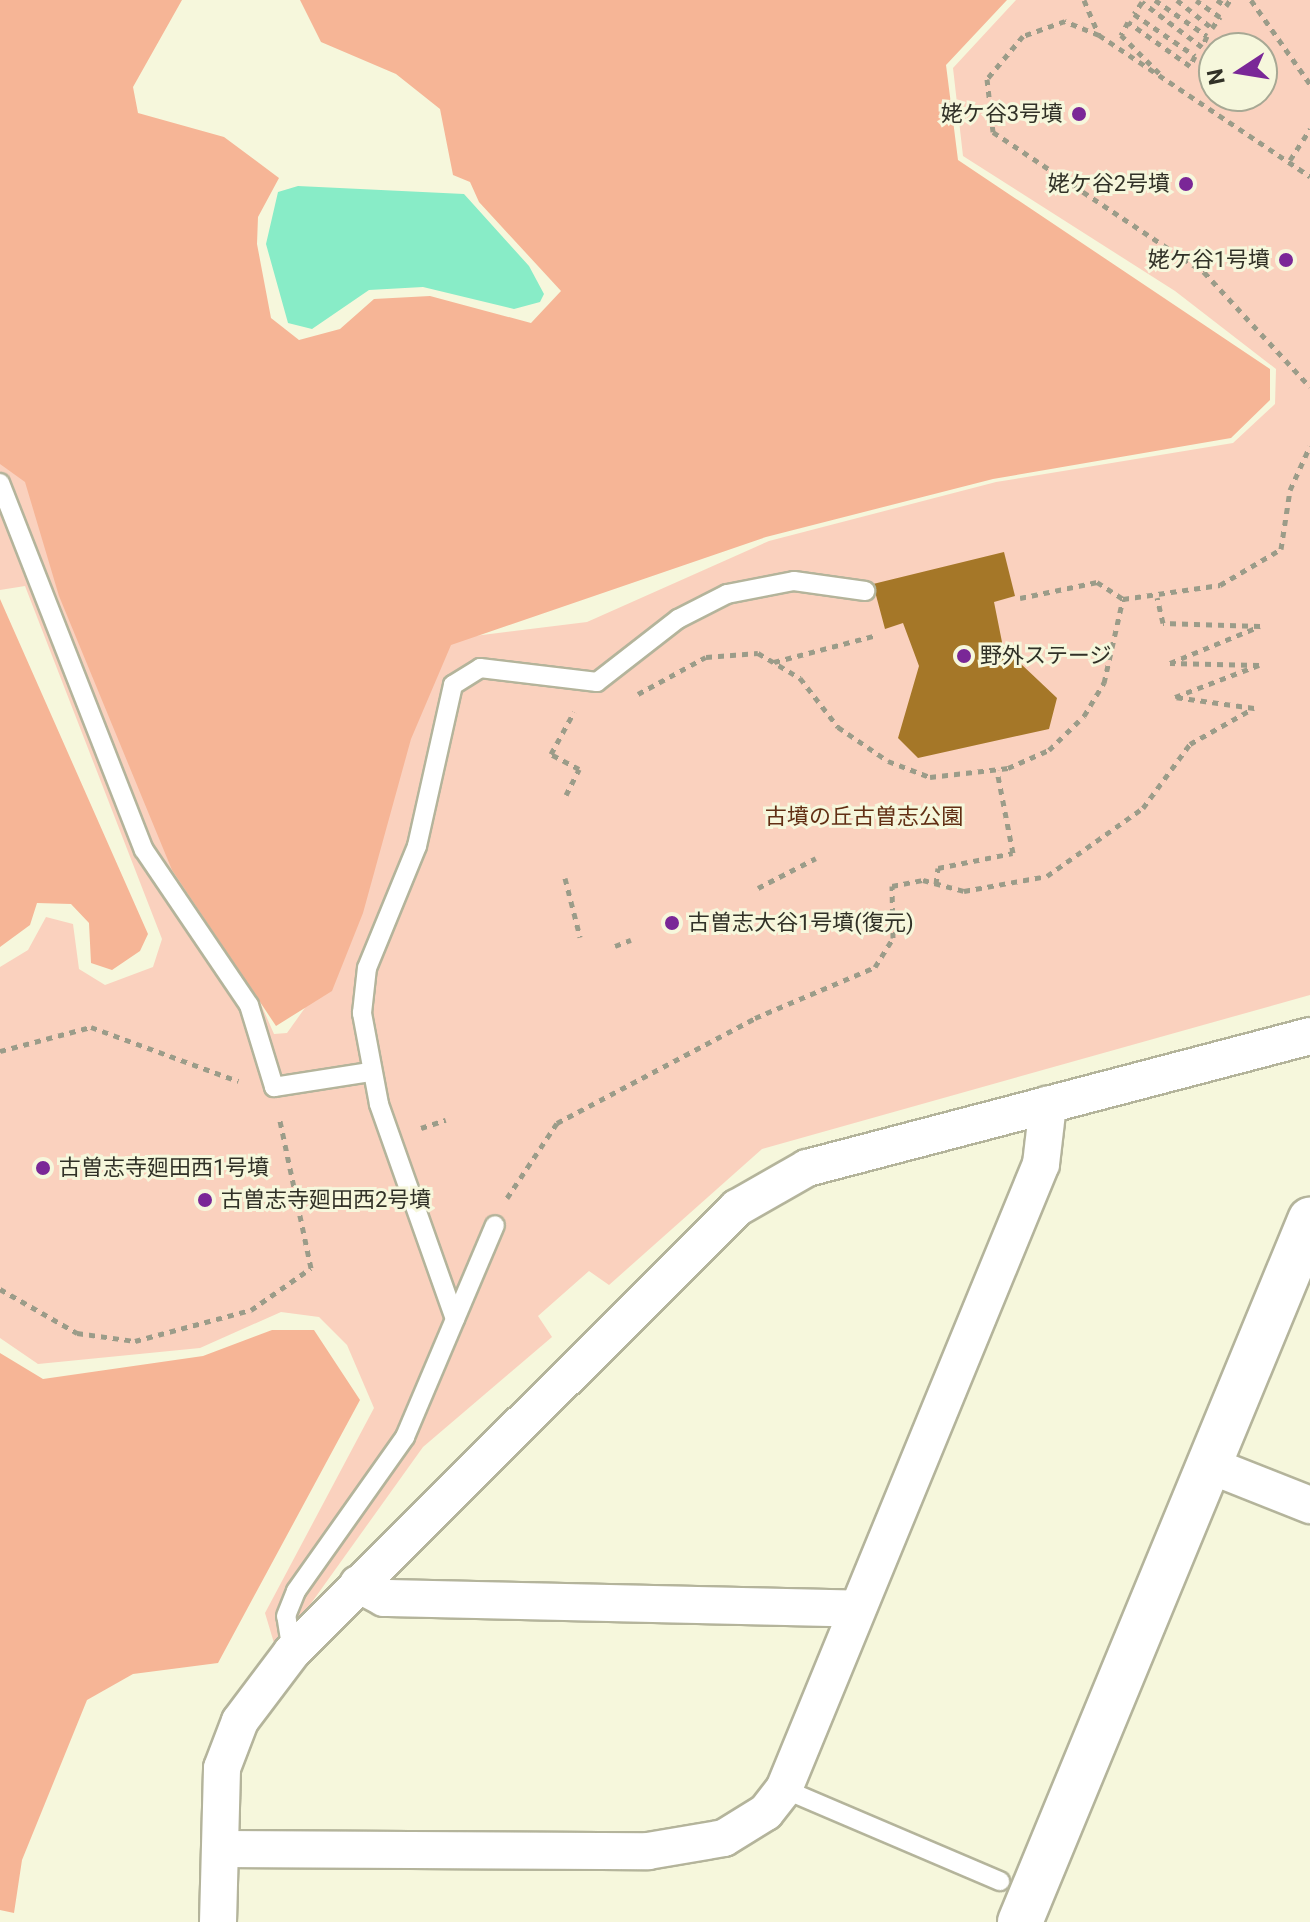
<!DOCTYPE html>
<meta charset="utf-8">
<style>
body{margin:0}
#map{position:relative;width:1310px;height:1922px;overflow:hidden;background:#f6f7dc;font-family:Roboto,"Noto Sans JP",sans-serif}
div>[style]{position:absolute}
.green>*{inset:0;background:#fad1be}
.forest>*{inset:0;background:#f6b596}
.water>*{inset:0;background:#88ecc7}
.building>*{inset:0;background:#a57728}
.path>*{height:5px;margin-top:-2.5px;transform-origin:0;background:repeating-linear-gradient(90deg,#9b9c89 0 6px,transparent 0 12px)}
.roads{filter:drop-shadow(2px 0 #b4b49b) drop-shadow(-2px 0 #b4b49b) drop-shadow(0 2px #b4b49b) drop-shadow(0 -2px #b4b49b)}
.lane>*{height:18px;margin:-9px;padding:0 9px;transform-origin:9px;border-radius:9px;background:#fff}
.street>*{height:36px;margin:-18px;padding:0 18px;transform-origin:18px;border-radius:18px;background:#fff}
.secondary>*{height:44px;margin:-22px;padding:0 22px;transform-origin:22px;border-radius:22px;background:#fff}
.dots>*{width:22px;height:22px;translate:-50% -50%;box-sizing:border-box;border:4px solid #f6f7dc;border-radius:50%}
span{translate:-50% -50%;white-space:nowrap;text-align:center;line-height:1.15;-webkit-text-stroke:6px #f6f7dc;paint-order:stroke}
.poi-label{font-size:22px;color:#313127}
.right{translate:-100% -50%;text-align:right}
.left{translate:0 -50%;text-align:left}
.park-label{font-size:22px;color:#622f14}
.north{position:absolute;left:1198px;top:32px;width:80px;height:80px;box-sizing:border-box;background:#f6f7dc;border:2px solid #a7a894;border-radius:50%;rotate:258deg;font-size:22px;font-weight:700;line-height:32px;text-align:center;color:#313127}
.north::after{content:'';display:block;margin:auto;width:28px;height:36px;background:#7a2797;clip-path:polygon(50% 0,100% 100%,50% 72%,0 100%)}
</style>
<div id="map">
<div class="green">
<div style="clip-path:polygon(evenodd,1016px 0,1310px 0,1310px 995px,762px 1149px,609px 1285px,589px 1271px,538px 1316px,552px 1337px,423px 1447px,302px 1616px,274px 1643px,265px 1613px,374px 1408px,347px 1345px,319px 1317px,281px 1312px,200px 1348px,38px 1364px,0 1338px,0 967px,28px 950px,46px 917px,73px 924px,79px 969px,105px 985px,153px 967px,162px 939px,25px 586px,0 590px,0 409px,274px 1034px,287px 1033px,327px 977px,426px 642px,587px 622px,769px 541px,996px 482px,1233px 443px,1275px 404px,1276px 369px,1175px 291px,963px 156px,953px 68px,1016px 0,1214px 48px,1262px 48px,1262px 96px,1214px 96px,1214px 48px)"></div>
</div>
<div class="forest">
<div style="clip-path:polygon(0 0,182px 0,133px 87px,138px 113px,224px 137px,279px 178px,258px 217px,257px 244px,271px 318px,299px 340px,340px 329px,374px 299px,430px 296px,531px 323px,561px 291px,479px 202px,470px 182px,453px 175px,440px 109px,396px 74px,321px 42px,300px 0,1007px 0,946px 65px,958px 160px,1270px 369px,1270px 400px,1231px 438px,993px 479px,766px 537px,451px 645px,411px 739px,363px 913px,332px 991px,276px 1026px,172px 870px,59px 596px,25px 482px,0 464px)"></div>
<div style="clip-path:polygon(0 599px,148px 934px,140px 951px,112px 970px,91px 963px,89px 923px,71px 904px,37px 903px,30px 925px,0 947px)"></div>
<div style="clip-path:polygon(272px 1330px,314px 1330px,360px 1400px,218px 1663px,133px 1674px,87px 1700px,22px 1860px,14px 1913px,0 1910px,0 1353px,43px 1379px,203px 1356px)"></div>
</div>
<div class="water">
<div style="clip-path:polygon(298px 186px,464px 194px,529px 266px,544px 294px,540px 302px,514px 309px,423px 287px,369px 290px,312px 329px,288px 323px,266px 244px,278px 192px)"></div>
</div>
<div class="building">
<div style="clip-path:polygon(1004px 552px,1015px 596px,994px 602px,1003px 647px,1057px 698px,1049px 729px,918px 758px,898px 738px,919px 666px,903px 623px,885px 629px,873px 584px)"></div>
</div>
<div class="path">
<div style="left:1084px;top:0;width:38px;rotate:67deg"></div>
<div style="left:1099px;top:35px;width:254px;rotate:33.8deg"></div>
<div style="left:1155px;top:0;width:63px;rotate:34.7deg"></div>
<div style="left:1207px;top:36px;width:12px;rotate:114deg"></div>
<div style="left:1202px;top:47px;width:75px;rotate:-143.1deg"></div>
<div style="left:1142px;top:2px;width:14px;rotate:124deg"></div>
<div style="left:1134px;top:14px;width:74px;rotate:34.5deg"></div>
<div style="left:1195px;top:56px;width:11px;rotate:117deg"></div>
<div style="left:1190px;top:66px;width:76px;rotate:-144.6deg"></div>
<div style="left:1128px;top:22px;width:15px;rotate:118deg"></div>
<div style="left:1121px;top:35px;width:55px;rotate:45deg"></div>
<div style="left:1177px;top:0;width:45px;rotate:38.7deg"></div>
<div style="left:1212px;top:28px;width:14px;rotate:-54deg"></div>
<div style="left:1220px;top:17px;width:29px;rotate:-145deg"></div>
<div style="left:1217px;top:0;width:11px;rotate:34deg"></div>
<div style="left:1226px;top:6px;width:7px;rotate:-56deg"></div>
<div style="left:1251px;top:0;width:103px;rotate:54.9deg"></div>
<div style="left:1099px;top:35px;width:37px;rotate:-158deg"></div>
<div style="left:1065px;top:21px;width:45px;rotate:160.3deg"></div>
<div style="left:1023px;top:36px;width:56px;rotate:129.9deg"></div>
<div style="left:987px;top:79px;width:53px;rotate:83.5deg"></div>
<div style="left:993px;top:132px;width:253px;rotate:33.6deg"></div>
<div style="left:1204px;top:272px;width:156px;rotate:47.3deg"></div>
<div style="left:1290px;top:160px;width:37px;rotate:-57deg"></div>
<div style="left:1020px;top:598px;width:79px;rotate:-11.7deg"></div>
<div style="left:1097px;top:582px;width:31px;rotate:33deg"></div>
<div style="left:774px;top:662px;width:106px;rotate:-14.7deg"></div>
<div style="left:638px;top:694px;width:77px;rotate:-28.6deg"></div>
<div style="left:706px;top:657px;width:52px;rotate:-4.4deg"></div>
<div style="left:758px;top:653px;width:49px;rotate:30.8deg"></div>
<div style="left:800px;top:678px;width:62px;rotate:52.2deg"></div>
<div style="left:838px;top:727px;width:60px;rotate:34.2deg"></div>
<div style="left:888px;top:761px;width:45px;rotate:20.9deg"></div>
<div style="left:930px;top:777px;width:79px;rotate:-6.6deg"></div>
<div style="left:1008px;top:768px;width:45px;rotate:-23.7deg"></div>
<div style="left:1049px;top:750px;width:49px;rotate:-44.2deg"></div>
<div style="left:1084px;top:716px;width:39px;rotate:-59deg"></div>
<div style="left:1104px;top:683px;width:86px;rotate:-77.3deg"></div>
<div style="left:1123px;top:599px;width:98px;rotate:-8.2deg"></div>
<div style="left:1220px;top:585px;width:71px;rotate:-30.5deg"></div>
<div style="left:1281px;top:549px;width:60px;rotate:-81.3deg"></div>
<div style="left:1290px;top:490px;width:48px;rotate:-65.6deg"></div>
<div style="left:566px;top:795px;width:29px;rotate:-63deg"></div>
<div style="left:579px;top:769px;width:32px;rotate:-152deg"></div>
<div style="left:551px;top:754px;width:48px;rotate:-61.3deg"></div>
<div style="left:565px;top:878px;width:61px;rotate:75.7deg"></div>
<div style="left:936px;top:884px;width:16px;rotate:-83deg"></div>
<div style="left:938px;top:868px;width:76px;rotate:-11.3deg"></div>
<div style="left:1013px;top:853px;width:84px;rotate:-101deg"></div>
<div style="left:758px;top:888px;width:65px;rotate:-27.3deg"></div>
<div style="left:615px;top:946px;width:17px;rotate:-21deg"></div>
<div style="left:0;top:1051px;width:94px;rotate:-14.8deg"></div>
<div style="left:91px;top:1027px;width:157px;rotate:20.2deg"></div>
<div style="left:421px;top:1128px;width:26px;rotate:-18deg"></div>
<div style="left:507px;top:1198px;width:90px;rotate:-56.3deg"></div>
<div style="left:557px;top:1123px;width:224px;rotate:-27.9deg"></div>
<div style="left:755px;top:1018px;width:130px;rotate:-23deg"></div>
<div style="left:875px;top:967px;width:34px;rotate:-58deg"></div>
<div style="left:893px;top:938px;width:52px;rotate:-91.1deg"></div>
<div style="left:892px;top:886px;width:32px;rotate:-11deg"></div>
<div style="left:923px;top:880px;width:42px;rotate:15deg"></div>
<div style="left:964px;top:891px;width:84px;rotate:-10.2deg"></div>
<div style="left:1047px;top:876px;width:118px;rotate:-35.3deg"></div>
<div style="left:1143px;top:808px;width:79px;rotate:-53.7deg"></div>
<div style="left:1190px;top:744px;width:73px;rotate:-29.4deg"></div>
<div style="left:1254px;top:708px;width:80px;rotate:-172.1deg"></div>
<div style="left:1175px;top:697px;width:90px;rotate:-20.9deg"></div>
<div style="left:1259px;top:665px;width:89px;rotate:-178.7deg"></div>
<div style="left:1170px;top:663px;width:97px;rotate:-22.3deg"></div>
<div style="left:1260px;top:626px;width:97px;rotate:-178.2deg"></div>
<div style="left:1163px;top:623px;width:26px;rotate:-103deg"></div>
<div style="left:0;top:1289px;width:89px;rotate:29.7deg"></div>
<div style="left:77px;top:1333px;width:59px;rotate:7.9deg"></div>
<div style="left:135px;top:1341px;width:120px;rotate:-15deg"></div>
<div style="left:251px;top:1310px;width:73px;rotate:-35deg"></div>
<div style="left:311px;top:1268px;width:155px;rotate:-101.9deg"></div>
</div>
<div class="roads">
<div class="lane">
<div style="left:0;top:483px;width:394px;rotate:68.6deg"></div>
<div style="left:144px;top:850px;width:187px;rotate:55.9deg"></div>
<div style="left:249px;top:1005px;width:86px;rotate:73deg"></div>
<div style="left:274px;top:1087px;width:97px;rotate:-8.9deg"></div>
<div style="left:455px;top:1319px;width:228px;rotate:-109.5deg"></div>
<div style="left:379px;top:1104px;width:93px;rotate:-100.6deg"></div>
<div style="left:362px;top:1013px;width:45px;rotate:-83.7deg"></div>
<div style="left:367px;top:968px;width:132px;rotate:-67.7deg"></div>
<div style="left:417px;top:846px;width:165px;rotate:-77.4deg"></div>
<div style="left:453px;top:685px;width:32px;rotate:-32deg"></div>
<div style="left:480px;top:668px;width:118px;rotate:6.8deg"></div>
<div style="left:597px;top:682px;width:103px;rotate:-37.9deg"></div>
<div style="left:678px;top:619px;width:55px;rotate:-27deg"></div>
<div style="left:727px;top:594px;width:68px;rotate:-11deg"></div>
<div style="left:794px;top:581px;width:72px;rotate:8deg"></div>
<div style="left:292px;top:1652px;width:36px;rotate:-99deg"></div>
<div style="left:286px;top:1616px;width:27px;rotate:-68deg"></div>
<div style="left:296px;top:1591px;width:189px;rotate:-54.7deg"></div>
<div style="left:405px;top:1437px;width:230px;rotate:-67deg"></div>
<div style="left:784px;top:1789px;width:235px;rotate:23.1deg"></div>
</div>
<div class="street">
<div style="left:1209px;top:1465px;width:109px;rotate:21.6deg"></div>
<div style="left:358px;top:1584px;width:30px;rotate:28deg"></div>
<div style="left:384px;top:1598px;width:472px;rotate:1.3deg"></div>
<div style="left:220px;top:1849px;width:428px;rotate:0.3deg"></div>
<div style="left:648px;top:1851px;width:77px;rotate:-9.7deg"></div>
<div style="left:724px;top:1838px;width:49px;rotate:-31.8deg"></div>
<div style="left:766px;top:1812px;width:29px;rotate:-52deg"></div>
<div style="left:784px;top:1789px;width:676px;rotate:-67.65deg"></div>
<div style="left:1041px;top:1164px;width:60px;rotate:-83.3deg"></div>
<div style="left:218px;top:1922px;width:154px;rotate:-88.5deg"></div>
<div style="left:222px;top:1768px;width:50px;rotate:-69deg"></div>
<div style="left:240px;top:1721px;width:86px;rotate:-53deg"></div>
<div style="left:292px;top:1652px;width:629px;rotate:-44.94deg"></div>
<div style="left:737px;top:1208px;width:81px;rotate:-29.7deg"></div>
<div style="left:807px;top:1168px;width:520px;rotate:-14.7deg"></div>
</div>
<div class="secondary">
<div style="left:1020px;top:1922px;width:760px;rotate:-67.55deg"></div>
</div>
</div>
<div class="dots">
<div style="left:1079px;top:114px;background:#7a2797"></div>
<div style="left:1186px;top:184px;background:#7a2797"></div>
<div style="left:1286px;top:260px;background:#7a2797"></div>
<div style="left:964px;top:656px;background:#7a2797"></div>
<div style="left:672px;top:923px;background:#7a2797"></div>
<div style="left:43px;top:1168px;background:#7a2797"></div>
<div style="left:205px;top:1200px;background:#7a2797"></div>
</div>
<div class="poi-label">
<span class="right" style="left:1063px;top:114px">姥ケ谷3号墳</span>
<span class="right" style="left:1170px;top:184px">姥ケ谷2号墳</span>
<span class="right" style="left:1270px;top:260px">姥ケ谷1号墳</span>
<span class="left" style="left:980px;top:656px">野外ステージ</span>
<span class="left" style="left:688px;top:923px">古曽志大谷1号墳(復元)</span>
<span class="left" style="left:59px;top:1168px">古曽志寺廻田西1号墳</span>
<span class="left" style="left:221px;top:1200px">古曽志寺廻田西2号墳</span>
</div>
<div class="park-label">
<span style="left:864px;top:817px">古墳の丘古曽志公園</span>
</div>
<div class="north">N</div>
</div>
